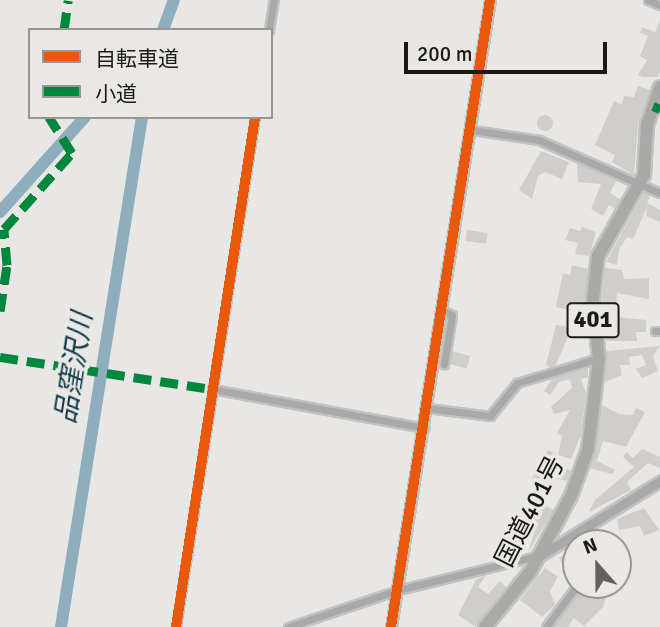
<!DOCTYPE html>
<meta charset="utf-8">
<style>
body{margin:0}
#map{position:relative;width:660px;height:627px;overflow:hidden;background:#e8e7e5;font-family:Signika,"Noto Sans JP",sans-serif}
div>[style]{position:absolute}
.river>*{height:12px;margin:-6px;padding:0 6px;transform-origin:6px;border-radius:6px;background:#8eaebd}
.building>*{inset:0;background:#cfcecc;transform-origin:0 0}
.round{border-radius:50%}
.roads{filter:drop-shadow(2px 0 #c2c2c1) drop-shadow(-2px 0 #c2c2c1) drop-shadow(0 2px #c2c2c1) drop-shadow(0 -2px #c2c2c1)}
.minor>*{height:7px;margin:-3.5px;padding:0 3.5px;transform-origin:3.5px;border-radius:3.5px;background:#a9a9a9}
.tertiary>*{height:9px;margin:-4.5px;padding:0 4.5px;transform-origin:4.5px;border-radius:4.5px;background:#a9a9a9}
.trunk>*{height:12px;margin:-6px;padding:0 6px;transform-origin:6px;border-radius:6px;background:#aaa9a8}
.quiet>*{height:9px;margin-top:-4.5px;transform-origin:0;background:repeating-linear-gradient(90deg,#00873e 0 18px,transparent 0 27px)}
.cycleway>*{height:10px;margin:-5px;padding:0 5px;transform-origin:5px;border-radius:5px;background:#e8590c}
span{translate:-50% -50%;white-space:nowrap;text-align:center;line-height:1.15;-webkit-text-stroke:7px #e9e8e4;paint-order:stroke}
.shield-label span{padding:2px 5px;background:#e9e8e4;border:2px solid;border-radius:5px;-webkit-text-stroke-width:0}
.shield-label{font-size:24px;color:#1b1a19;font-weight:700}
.street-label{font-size:26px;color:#1b1a19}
.water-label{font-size:28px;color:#10384a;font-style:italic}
.legend{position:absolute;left:28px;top:28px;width:245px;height:91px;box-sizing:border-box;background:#e9e8e4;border:2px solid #979693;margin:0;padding:9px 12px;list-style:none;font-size:21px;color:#1b1a19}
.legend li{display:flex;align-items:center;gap:14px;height:35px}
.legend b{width:35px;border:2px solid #979693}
.north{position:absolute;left:562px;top:529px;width:70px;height:70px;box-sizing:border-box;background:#e9e8e4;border:2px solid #979693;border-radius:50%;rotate:339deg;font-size:19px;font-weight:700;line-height:28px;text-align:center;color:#1b1a19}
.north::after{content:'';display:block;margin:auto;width:24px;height:32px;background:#636260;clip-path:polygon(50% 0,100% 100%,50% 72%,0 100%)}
.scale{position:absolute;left:404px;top:42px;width:203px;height:32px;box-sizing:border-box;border:4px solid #1b1a19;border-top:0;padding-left:9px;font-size:21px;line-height:24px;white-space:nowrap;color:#1b1a19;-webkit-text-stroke:5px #e9e8e4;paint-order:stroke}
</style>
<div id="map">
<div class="river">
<div style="left:163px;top:30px;width:32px;rotate:-70deg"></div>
<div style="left:0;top:212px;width:127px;rotate:-48.2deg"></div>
<div style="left:61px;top:627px;width:516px;rotate:-80.98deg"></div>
</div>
<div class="building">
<div style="clip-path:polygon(660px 20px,660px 71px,658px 77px,643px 77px,638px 75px,647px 60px,640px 56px,648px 36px,640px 33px,642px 27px,655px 32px)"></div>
<div style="clip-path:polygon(638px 86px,650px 90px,638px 124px,634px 175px,612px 162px,615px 155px,595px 145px,614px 101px,622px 105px,624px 96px,634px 97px)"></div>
<div class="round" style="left:537px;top:115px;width:16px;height:16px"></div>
<div style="clip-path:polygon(541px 151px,569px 162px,562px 179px,545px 172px,538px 176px,532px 199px,519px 190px)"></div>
<div style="clip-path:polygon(577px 163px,616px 181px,610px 193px,620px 199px,615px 209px,609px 205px,603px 216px,591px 209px,601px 184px,578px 182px)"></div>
<div style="clip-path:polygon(644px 193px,650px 195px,647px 203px,660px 210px,660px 222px,646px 216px,647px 207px,633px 239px,627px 237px,619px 250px,617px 265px,606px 262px)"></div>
<div style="clip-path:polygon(582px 227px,596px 232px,589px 256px,575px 254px,578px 243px,565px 240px,570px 228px,580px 231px)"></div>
<div style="left:467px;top:230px;width:21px;height:11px;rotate:8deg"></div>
<div style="clip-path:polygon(572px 265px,588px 269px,586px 314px,556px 307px,563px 273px,570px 275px)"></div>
<div style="clip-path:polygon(605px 268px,622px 270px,624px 279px,649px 278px,649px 299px,617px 293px,616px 306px,604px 305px,606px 316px,646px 320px,646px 332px,636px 332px,637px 341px,606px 341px,602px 299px)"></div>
<div style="clip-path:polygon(556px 325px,572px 327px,556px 365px,550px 367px,546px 365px)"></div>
<div style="clip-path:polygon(660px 346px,653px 356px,658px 371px,642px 378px,636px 369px,646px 365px,642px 355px,629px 357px,630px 365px,620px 365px,622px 375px,605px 382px,607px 351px)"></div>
<div style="left:452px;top:351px;width:19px;height:13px;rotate:16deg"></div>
<div style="clip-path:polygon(588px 368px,588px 377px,581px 379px,586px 393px,581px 435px,571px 459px,558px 455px,562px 436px,557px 433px,570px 410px,554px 414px,551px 407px,572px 388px,570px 379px,559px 382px,550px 395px,544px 391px,552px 379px)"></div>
<div style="clip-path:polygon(602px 405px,619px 414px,633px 415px,636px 408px,645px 412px,626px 447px,603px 441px,597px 461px,615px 470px,612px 474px,590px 468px)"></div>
<div style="clip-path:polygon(642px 449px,660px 457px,660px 468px,648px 463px,627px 482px,631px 490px,589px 512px,595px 500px,634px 467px,623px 457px,627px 452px,633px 458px)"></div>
<div style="clip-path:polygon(548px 450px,555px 453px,551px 465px,571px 470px,567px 481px,554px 478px,551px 486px,532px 478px)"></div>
<div style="clip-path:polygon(534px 500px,554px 510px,528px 552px,534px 534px,525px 529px,516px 544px,503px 536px,516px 514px,525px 519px)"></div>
<div style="clip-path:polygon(644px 508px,659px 530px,644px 536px,640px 526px,619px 530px,617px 519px)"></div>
<div style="clip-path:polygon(570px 552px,576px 560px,573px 582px,562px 573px,566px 570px,559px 558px)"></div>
<div style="clip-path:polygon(545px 568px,558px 577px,550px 591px,555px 605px,542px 617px,520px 600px)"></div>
<div style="clip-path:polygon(486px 575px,478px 587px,488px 594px,500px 581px,506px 587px,476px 627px,458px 615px,476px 580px)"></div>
<div style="clip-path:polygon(584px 585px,593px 585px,590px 589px,605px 599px,604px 606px,584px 626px,574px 618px,568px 627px,554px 627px)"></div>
</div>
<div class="roads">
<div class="minor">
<div style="left:648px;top:0;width:13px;rotate:23deg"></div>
<div style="left:269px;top:30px;width:30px;rotate:-81deg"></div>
<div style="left:472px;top:130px;width:68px;rotate:8.5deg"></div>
<div style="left:539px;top:140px;width:132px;rotate:23.7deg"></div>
<div style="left:442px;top:310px;width:11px;rotate:27deg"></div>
<div style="left:452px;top:315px;width:50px;rotate:99.3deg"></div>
<div style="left:655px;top:331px;width:5px"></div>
<div style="left:212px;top:389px;width:216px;rotate:10.4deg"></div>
<div style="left:427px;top:408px;width:64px;rotate:7.2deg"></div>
<div style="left:490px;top:416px;width:43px;rotate:-50.7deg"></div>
<div style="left:517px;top:383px;width:86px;rotate:-17deg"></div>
<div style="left:176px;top:627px;width:516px;rotate:-81.19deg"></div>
<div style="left:288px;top:627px;width:116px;rotate:-18.6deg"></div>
<div style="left:398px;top:590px;width:144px;rotate:-13.7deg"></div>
<div style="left:546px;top:627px;width:50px;rotate:-53.1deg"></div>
</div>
<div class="tertiary">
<div style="left:540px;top:556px;width:142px;rotate:-32deg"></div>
<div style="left:391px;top:627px;width:635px;rotate:-81.03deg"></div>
</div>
<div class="trunk">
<div style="left:485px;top:627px;width:71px;rotate:-50.7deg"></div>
<div style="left:530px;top:572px;width:86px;rotate:-61.7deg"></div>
<div style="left:571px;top:496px;width:50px;rotate:-70.1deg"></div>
<div style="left:588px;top:449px;width:90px;rotate:-83deg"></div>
<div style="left:599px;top:360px;width:61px;rotate:-95.6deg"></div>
<div style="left:593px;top:299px;width:43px;rotate:-83.4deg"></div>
<div style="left:598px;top:256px;width:93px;rotate:-60.4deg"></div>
<div style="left:644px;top:175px;width:50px;rotate:-86.6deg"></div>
<div style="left:647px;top:125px;width:40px;rotate:-71.1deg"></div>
</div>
</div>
<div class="quiet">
<div style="left:64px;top:30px;width:30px;rotate:-82deg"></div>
<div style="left:653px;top:106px;width:8px;rotate:23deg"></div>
<div style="left:0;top:311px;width:47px;rotate:-81.3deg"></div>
<div style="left:7px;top:265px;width:36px;rotate:-95deg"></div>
<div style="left:4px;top:229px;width:102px;rotate:-48.2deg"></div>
<div style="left:72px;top:153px;width:43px;rotate:-122.6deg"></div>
<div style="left:0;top:357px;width:214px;rotate:8.6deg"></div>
</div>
<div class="cycleway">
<div style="left:176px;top:627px;width:516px;rotate:-81.19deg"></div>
<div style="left:391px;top:627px;width:635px;rotate:-81.03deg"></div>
</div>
<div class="shield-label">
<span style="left:593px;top:320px">401</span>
</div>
<div class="street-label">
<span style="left:531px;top:512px;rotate:-63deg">国道401号</span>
</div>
<div class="water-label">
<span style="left:74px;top:368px;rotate:-81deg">品窪沢川</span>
</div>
<ul class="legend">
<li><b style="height:9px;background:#e8590c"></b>自転車道</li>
<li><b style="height:9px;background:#00873e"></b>小道</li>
</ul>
<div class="north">N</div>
<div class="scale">200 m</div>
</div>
